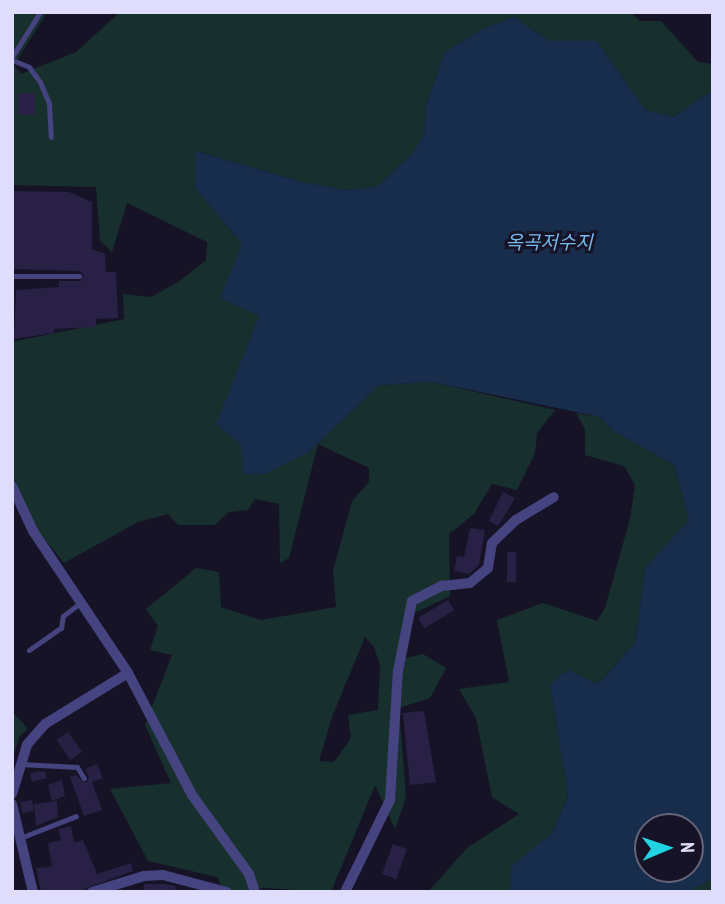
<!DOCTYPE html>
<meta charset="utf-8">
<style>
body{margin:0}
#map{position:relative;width:725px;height:904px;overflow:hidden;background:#161326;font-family:"PT Sans Narrow","Noto Sans KR",sans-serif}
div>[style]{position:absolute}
.green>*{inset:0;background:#17302e}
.water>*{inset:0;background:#172d4b}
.building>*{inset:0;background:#282145;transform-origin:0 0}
.service>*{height:5px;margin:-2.5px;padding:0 2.5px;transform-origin:2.5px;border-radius:2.5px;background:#454480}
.minor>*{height:10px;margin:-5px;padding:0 5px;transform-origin:5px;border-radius:5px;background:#454480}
span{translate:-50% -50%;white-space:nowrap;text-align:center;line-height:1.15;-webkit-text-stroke:6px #161326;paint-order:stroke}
.water-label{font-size:19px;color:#77baee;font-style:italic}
.frame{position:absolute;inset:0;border:14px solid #dfddfb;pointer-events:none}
.north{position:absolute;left:634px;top:813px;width:70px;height:70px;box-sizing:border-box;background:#161326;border:2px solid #66647b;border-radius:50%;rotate:88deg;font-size:19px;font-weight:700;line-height:28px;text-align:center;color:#dfddfb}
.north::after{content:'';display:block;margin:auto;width:24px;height:32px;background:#20d4e4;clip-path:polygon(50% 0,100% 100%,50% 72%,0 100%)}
</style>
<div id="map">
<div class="green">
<div style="clip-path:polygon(evenodd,12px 12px,46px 14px,14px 65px,21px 74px,76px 52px,120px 12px,630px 12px,640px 21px,661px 21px,698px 62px,713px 64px,713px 90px,673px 117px,645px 110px,597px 41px,549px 41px,514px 17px,482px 29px,444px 53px,426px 106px,424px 135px,411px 155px,377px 187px,346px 190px,302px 182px,197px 151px,195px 188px,242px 244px,259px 316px,217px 424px,309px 452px,379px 385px,432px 382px,555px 410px,537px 433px,535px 453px,517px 490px,492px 484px,474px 514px,449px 534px,450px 596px,412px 614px,406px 658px,423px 654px,446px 668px,430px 698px,399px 708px,406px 797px,395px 829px,375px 785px,331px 892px,264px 888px,224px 892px,217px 877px,148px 861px,110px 789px,171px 783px,145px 725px,172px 655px,150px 650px,158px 626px,146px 609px,196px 568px,219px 572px,221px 607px,261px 620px,336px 607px,333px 571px,352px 501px,369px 482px,369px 468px,318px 444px,289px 558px,280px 563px,279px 504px,255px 499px,248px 510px,229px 512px,215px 525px,178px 525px,168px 514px,138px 522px,64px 563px,12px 499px,12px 342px,124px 319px,123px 294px,151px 297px,178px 282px,206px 260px,207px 242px,127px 203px,112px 252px,100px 241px,96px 187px,12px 185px,12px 12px,365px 637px,374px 647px,380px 665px,378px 710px,348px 715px,351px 738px,334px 762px,319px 761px,332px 717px,365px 637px)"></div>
<div style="clip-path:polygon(576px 413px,600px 417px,615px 432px,674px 465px,689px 520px,645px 568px,635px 643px,598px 684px,568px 670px,550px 684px,568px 795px,552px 833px,512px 867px,510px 892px,428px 892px,467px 848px,519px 814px,492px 797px,476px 718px,459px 689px,509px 682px,497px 620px,543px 603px,597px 621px,605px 608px,630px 519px,635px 485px,624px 466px,585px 455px,585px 430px)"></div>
<div style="clip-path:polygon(12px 711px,28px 729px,19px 737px,12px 762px)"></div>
<div style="clip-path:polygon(713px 878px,713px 892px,687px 892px,697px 886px)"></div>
</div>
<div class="water">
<div style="clip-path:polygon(evenodd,514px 17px,549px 41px,597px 41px,645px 110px,673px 117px,713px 90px,713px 878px,687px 892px,510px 892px,511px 867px,552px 833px,568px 796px,550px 684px,568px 670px,598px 684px,635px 643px,645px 568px,689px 520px,674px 465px,615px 432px,600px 417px,432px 382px,379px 385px,309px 452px,266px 474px,243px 474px,241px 445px,216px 424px,259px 316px,220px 298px,242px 244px,195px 188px,196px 151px,302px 182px,346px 190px,377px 187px,411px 155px,424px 135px,426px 106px,444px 53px,482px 29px,514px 17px,648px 827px,690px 827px,690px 869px,648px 869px,648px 827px)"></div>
</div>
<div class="building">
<div style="left:18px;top:93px;width:17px;height:22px"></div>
<div style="clip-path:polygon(12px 191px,69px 192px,92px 202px,92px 249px,105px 254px,106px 272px,116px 272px,118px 318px,96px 319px,96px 327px,54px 329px,54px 333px,14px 339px,16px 290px,59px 287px,59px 281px,80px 281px,84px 275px,79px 271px,12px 269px)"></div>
<div style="clip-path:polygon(503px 492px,515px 498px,498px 526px,489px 521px)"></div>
<div style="clip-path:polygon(470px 528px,485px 530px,479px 565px,469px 574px,454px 571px,457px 556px,464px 557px)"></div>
<div style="left:507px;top:552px;width:9px;height:30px"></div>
<div style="left:448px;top:600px;width:12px;height:35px;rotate:59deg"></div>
<div style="clip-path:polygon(424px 711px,436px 782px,410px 785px,403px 713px)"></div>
<div style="left:68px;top:732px;width:24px;height:14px;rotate:55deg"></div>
<div style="clip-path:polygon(97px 764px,103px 778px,92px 782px,102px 810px,84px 816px,70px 777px,76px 775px,86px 783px,89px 777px,85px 769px)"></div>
<div style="clip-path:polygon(45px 771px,47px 778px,32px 782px,30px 773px)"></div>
<div style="clip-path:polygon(62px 780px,65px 796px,52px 801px,48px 785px)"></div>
<div style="left:32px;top:800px;width:11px;height:12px;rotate:80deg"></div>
<div style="clip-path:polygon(57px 801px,58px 817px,36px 826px,34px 804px)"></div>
<div style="clip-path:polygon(71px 826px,74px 843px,83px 840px,97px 874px,131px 863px,133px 871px,76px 892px,41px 892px,36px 868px,52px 867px,48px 843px,61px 840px,58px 829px)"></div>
<div style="left:393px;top:844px;width:15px;height:32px;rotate:20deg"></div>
<div style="clip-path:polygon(144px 884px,165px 884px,175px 886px,176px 892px,143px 892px)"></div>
</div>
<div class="service">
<div style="left:12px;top:57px;width:53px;rotate:-58.1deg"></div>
<div style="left:12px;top:60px;width:18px;rotate:22deg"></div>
<div style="left:29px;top:67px;width:19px;rotate:54deg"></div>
<div style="left:40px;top:82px;width:23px;rotate:67deg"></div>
<div style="left:49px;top:103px;width:34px;rotate:87deg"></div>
<div style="left:12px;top:276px;width:67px"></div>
<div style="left:29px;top:650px;width:39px;rotate:-35deg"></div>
<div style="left:61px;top:628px;width:12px;rotate:-81deg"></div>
<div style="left:63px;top:616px;width:21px;rotate:-37deg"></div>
<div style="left:21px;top:764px;width:56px;rotate:3.1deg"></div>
<div style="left:77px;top:767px;width:13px;rotate:58deg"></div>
<div style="left:20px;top:838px;width:60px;rotate:-21.4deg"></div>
</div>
<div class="minor">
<div style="left:12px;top:486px;width:50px;rotate:65deg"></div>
<div style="left:33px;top:531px;width:171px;rotate:56.2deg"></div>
<div style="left:128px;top:673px;width:97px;rotate:148.4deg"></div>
<div style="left:45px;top:724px;width:28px;rotate:131deg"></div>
<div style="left:27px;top:745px;width:51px;rotate:107deg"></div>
<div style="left:128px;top:673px;width:138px;rotate:62.3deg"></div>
<div style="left:192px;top:795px;width:97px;rotate:54.2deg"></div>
<div style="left:249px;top:874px;width:19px;rotate:72deg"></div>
<div style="left:12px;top:804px;width:90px;rotate:76.6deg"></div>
<div style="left:92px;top:892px;width:54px;rotate:-17.1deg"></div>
<div style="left:144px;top:876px;width:19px;rotate:-3deg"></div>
<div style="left:163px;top:875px;width:66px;rotate:14.9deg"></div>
<div style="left:345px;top:892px;width:102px;rotate:-63.9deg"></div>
<div style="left:390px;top:800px;width:129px;rotate:-86.5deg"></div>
<div style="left:398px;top:671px;width:71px;rotate:-78.7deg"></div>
<div style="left:412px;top:601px;width:34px;rotate:-27deg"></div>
<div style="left:442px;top:586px;width:28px;rotate:-6deg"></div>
<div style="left:470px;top:583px;width:23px;rotate:-40deg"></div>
<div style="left:488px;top:568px;width:25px;rotate:-81deg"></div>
<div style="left:492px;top:543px;width:33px;rotate:-44deg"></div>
<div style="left:516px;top:520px;width:44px;rotate:-31.2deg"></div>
</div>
<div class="water-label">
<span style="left:549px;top:243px">옥곡저수지</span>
</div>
<div class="frame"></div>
<div class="north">N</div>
</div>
